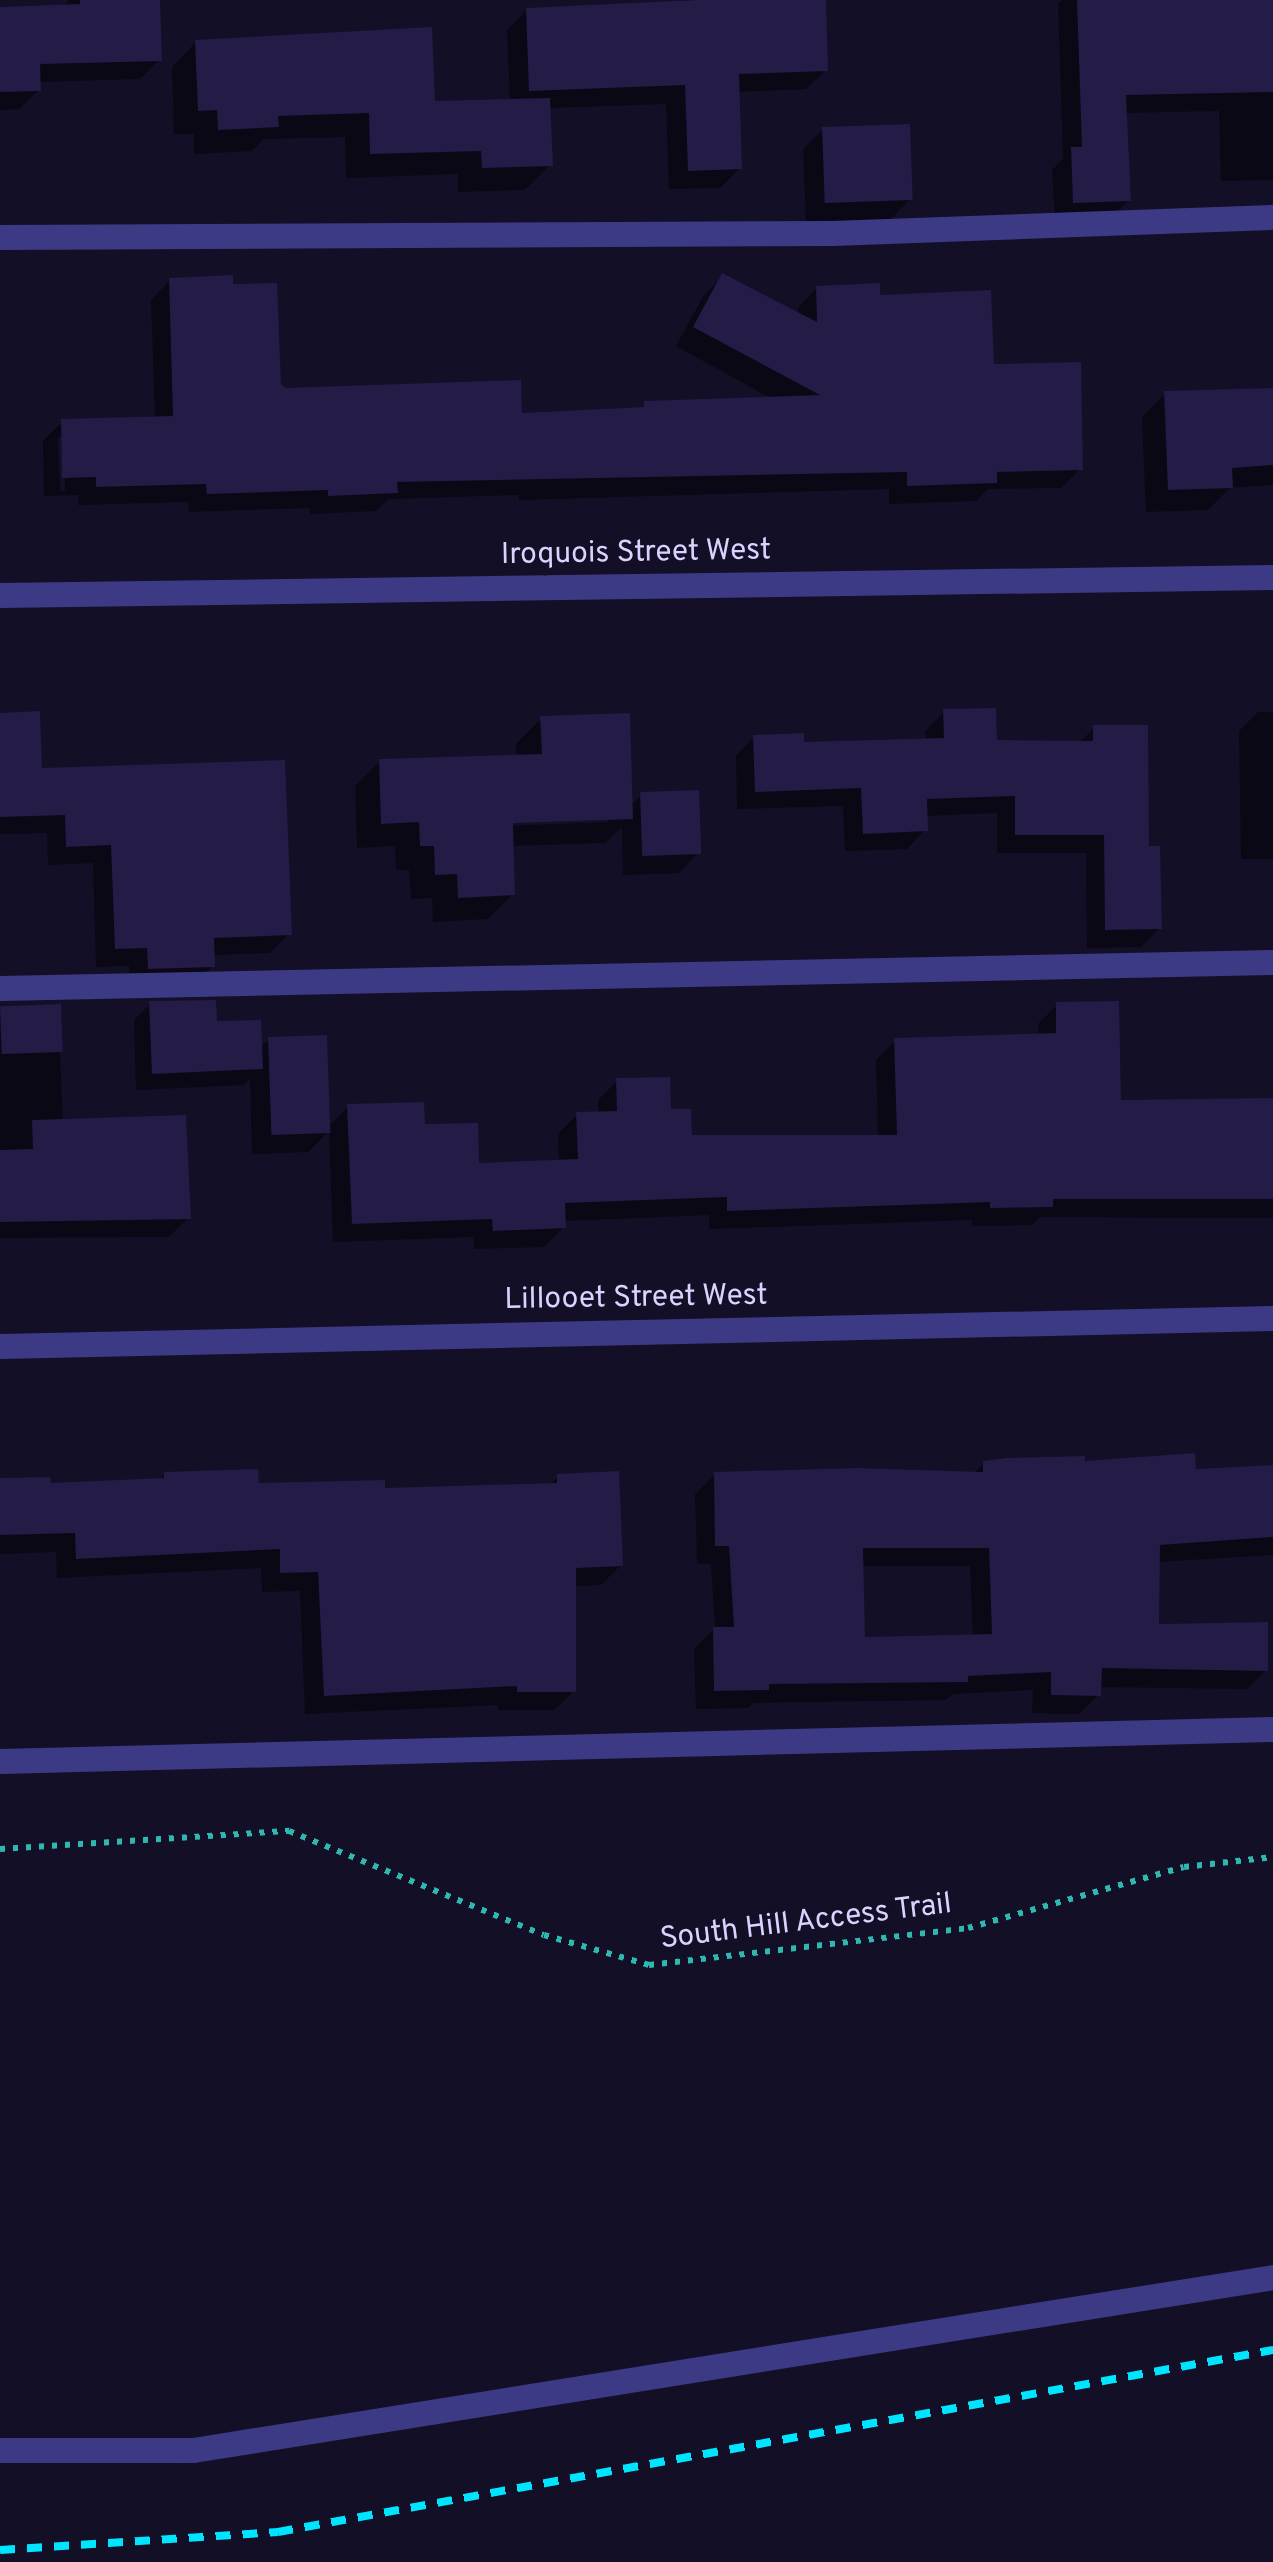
<!DOCTYPE html>
<style>
body{margin:0}
#map{position:relative;width:1273px;height:2562px;overflow:hidden;background:#130f26;font-family:Overpass,sans-serif}
div>[style]{position:absolute}
.shadow>*{inset:0;background:#0007}
.building>*{inset:0;background:#241b47;transform-origin:0 0}
.path>*{height:6px;margin-top:-3px;transform-origin:0;background:repeating-linear-gradient(90deg,#2fb8b0 0 5px,transparent 0 13px)}
.minor>*{height:25px;margin:-12.5px;padding:0 12.5px;transform-origin:12.5px;border-radius:12.5px;background:#3d3a85}
.rail>*{height:8px;margin-top:-4px;transform-origin:0;background:repeating-linear-gradient(90deg,#00e5ff 0 15px,transparent 0 27px)}
span{translate:-50% -50%;white-space:nowrap;text-align:center;line-height:1.15;-webkit-text-stroke:10px #130f26;paint-order:stroke}
.street-label{font-size:30px;color:#d9d4ff}
</style>
<div id="map">
<div class="shadow">
<div style="clip-path:polygon(69px 0,158px 0,159px 60px,140px 79px,38px 82px,39px 90px,19px 109px,0 110px,0 9px,62px 7px)"></div>
<div style="clip-path:polygon(684px 0,823px 0,826px 70px,806px 89px,737px 92px,740px 168px,720px 188px,669px 189px,666px 104px,548px 108px,550px 165px,525px 190px,458px 192px,458px 174px,346px 178px,345px 137px,263px 139px,252px 151px,194px 154px,194px 134px,174px 134px,172px 67px,196px 42px,433px 104px,510px 101px,507px 30px,527px 10px,680px 4px)"></div>
<div style="clip-path:polygon(1062px 0,1273px 0,1273px 180px,1221px 181px,1219px 111px,1124px 113px,1129px 200px,1109px 219px,1055px 222px,1052px 170px,1063px 159px,1058px 4px)"></div>
<div style="clip-path:polygon(823px 130px,910px 199px,891px 219px,806px 222px,803px 149px)"></div>
<div style="clip-path:polygon(evenodd,723px 276px,798px 315px,798px 308px,817px 288px,878px 297px,992px 366px,1080px 469px,1061px 488px,988px 489px,976px 501px,889px 504px,889px 489px,519px 500px,519px 495px,389px 499px,376px 511px,310px 514px,310px 508px,189px 512px,188px 502px,78px 505px,78px 495px,44px 496px,43px 441px,62px 422px,155px 419px,151px 300px,170px 280px,231px 286px,285px 390px,520px 415px,639px 410px,645px 404px,774px 400px,676px 346px,704px 295px,723px 276px,58px 437px,64px 437px,65px 491px,60px 491px,58px 437px)"></div>
<div style="clip-path:polygon(1273px 388px,1273px 485px,1230px 488px,1208px 510px,1146px 512px,1142px 417px,1165px 394px)"></div>
<div style="clip-path:polygon(944px 712px,994px 743px,1078px 744px,1094px 728px,1146px 849px,1159px 928px,1141px 947px,1087px 948px,1086px 853px,997px 853px,997px 813px,925px 816px,925px 830px,907px 849px,845px 851px,843px 806px,737px 809px,736px 756px,754px 737px,802px 745px,926px 741px,925px 731px)"></div>
<div style="clip-path:polygon(1258px 712px,1273px 712px,1273px 859px,1241px 859px,1239px 731px)"></div>
<div style="clip-path:polygon(0 716px,39px 770px,289px 934px,270px 953px,212px 955px,213px 966px,193px 985px,130px 987px,129px 966px,96px 967px,93px 863px,48px 865px,47px 833px,0 834px)"></div>
<div style="clip-path:polygon(evenodd,541px 719px,630px 806px,641px 795px,698px 853px,679px 873px,623px 875px,622px 827px,605px 843px,511px 846px,513px 894px,488px 919px,433px 922px,432px 898px,411px 899px,409px 870px,396px 870px,395px 846px,357px 848px,355px 786px,380px 761px,517px 757px,516px 744px,541px 719px,608px 817px,608px 822px,500px 826px,500px 821px,608px 817px)"></div>
<div style="clip-path:polygon(150px 1004px,215px 1024px,260px 1048px,269px 1040px,328px 1127px,348px 1107px,422px 1126px,477px 1165px,559px 1162px,558px 1134px,577px 1115px,598px 1114px,598px 1100px,617px 1081px,668px 1112px,689px 1138px,878px 1138px,876px 1060px,895px 1041px,1038px 1036px,1038px 1024px,1057px 1005px,1119px 1102px,1273px 1101px,1273px 1218px,1040px 1217px,1032px 1225px,972px 1226px,972px 1220px,709px 1229px,709px 1215px,563px 1221px,564px 1227px,544px 1247px,474px 1249px,474px 1237px,333px 1242px,329px 1131px,308px 1152px,252px 1154px,250px 1079px,244px 1085px,136px 1090px,134px 1020px)"></div>
<div style="clip-path:polygon(58px 1006px,63px 1122px,188px 1218px,169px 1237px,0 1238px,0 1008px)"></div>
<div style="clip-path:polygon(evenodd,984px 1463px,1083px 1464px,1194px 1472px,1273px 1467px,1273px 1555px,1157px 1562px,1157px 1627px,1266px 1670px,1247px 1689px,1099px 1687px,1099px 1695px,1079px 1714px,1032px 1713px,1033px 1690px,953px 1694px,946px 1700px,753px 1703px,748px 1708px,696px 1709px,694px 1649px,715px 1628px,711px 1564px,697px 1564px,695px 1494px,715px 1475px,973px 1474px,984px 1463px,861px 1566px,970px 1566px,973px 1637px,863px 1639px,861px 1566px)"></div>
<div style="clip-path:polygon(165px 1474px,256px 1486px,383px 1491px,549px 1486px,558px 1477px,621px 1565px,601px 1585px,574px 1586px,574px 1691px,554px 1710px,498px 1710px,498px 1705px,305px 1714px,300px 1591px,262px 1592px,261px 1568px,57px 1578px,56px 1552px,0 1554px,0 1481px,48px 1485px,158px 1481px)"></div>
</div>
<div class="building">
<div style="clip-path:polygon(80px 0,160px 0,162px 61px,40px 64px,41px 91px,0 92px,0 7px,80px 4px)"></div>
<div style="clip-path:polygon(696px 0,826px 0,828px 71px,739px 74px,742px 169px,688px 171px,685px 85px,529px 91px,526px 8px)"></div>
<div style="clip-path:polygon(1077px 0,1273px 0,1273px 92px,1126px 95px,1131px 201px,1073px 203px,1071px 147px,1082px 147px)"></div>
<div style="clip-path:polygon(432px 27px,435px 101px,550px 98px,553px 166px,482px 168px,481px 151px,370px 154px,369px 113px,278px 116px,279px 127px,218px 130px,217px 110px,198px 111px,195px 40px)"></div>
<div style="left:910px;top:124px;width:76px;height:88px;rotate:88deg"></div>
<div style="clip-path:polygon(722px 273px,817px 322px,816px 286px,880px 283px,880px 295px,991px 290px,994px 364px,1081px 362px,1083px 470px,997px 472px,997px 483px,907px 486px,907px 472px,397px 482px,398px 493px,328px 496px,328px 490px,207px 494px,206px 484px,96px 487px,96px 477px,62px 478px,61px 419px,173px 416px,169px 278px,233px 275px,233px 284px,277px 283px,281px 384px,286px 388px,521px 380px,522px 413px,644px 407px,644px 401px,820px 395px,693px 327px)"></div>
<div style="clip-path:polygon(1273px 388px,1273px 465px,1232px 468px,1233px 488px,1168px 490px,1164px 391px)"></div>
<div style="clip-path:polygon(996px 708px,997px 740px,1093px 741px,1093px 725px,1148px 725px,1149px 846px,1160px 846px,1162px 929px,1105px 930px,1104px 835px,1015px 835px,1015px 796px,927px 799px,928px 831px,863px 834px,861px 788px,755px 792px,753px 735px,804px 733px,804px 742px,944px 738px,943px 709px)"></div>
<div style="clip-path:polygon(40px 711px,42px 768px,285px 760px,292px 935px,214px 938px,215px 967px,148px 969px,147px 948px,115px 949px,111px 845px,66px 847px,65px 815px,0 817px,0 713px)"></div>
<div style="clip-path:polygon(630px 713px,633px 819px,513px 823px,515px 895px,458px 898px,457px 874px,435px 875px,434px 846px,420px 846px,419px 822px,381px 824px,379px 759px,542px 754px,540px 716px)"></div>
<div style="left:699px;top:790px;width:64px;height:59px;rotate:88deg"></div>
<div style="clip-path:polygon(216px 1000px,217px 1021px,261px 1020px,263px 1069px,152px 1074px,149px 1001px)"></div>
<div style="clip-path:polygon(1119px 1001px,1121px 1100px,1273px 1098px,1273px 1199px,1053px 1199px,1053px 1207px,990px 1208px,990px 1202px,727px 1211px,727px 1197px,565px 1203px,566px 1228px,493px 1231px,492px 1219px,352px 1224px,347px 1104px,424px 1102px,425px 1124px,478px 1123px,479px 1163px,578px 1159px,576px 1112px,617px 1111px,616px 1078px,670px 1077px,671px 1109px,691px 1109px,692px 1135px,897px 1135px,894px 1038px,1056px 1033px,1056px 1002px)"></div>
<div style="left:61px;top:1004px;width:48px;height:61px;rotate:88deg"></div>
<div style="left:327px;top:1035px;width:98px;height:59px;rotate:88deg"></div>
<div style="clip-path:polygon(186px 1115px,191px 1219px,0 1222px,0 1150px,33px 1149px,32px 1120px)"></div>
<div style="clip-path:polygon(evenodd,1195px 1453px,1196px 1469px,1273px 1465px,1273px 1537px,1160px 1545px,1159px 1624px,1268px 1622px,1268px 1671px,1102px 1668px,1101px 1696px,1051px 1695px,1051px 1672px,968px 1676px,968px 1682px,769px 1684px,769px 1690px,714px 1691px,713px 1627px,734px 1627px,729px 1546px,715px 1546px,714px 1472px,857px 1468px,983px 1472px,983px 1461px,1007px 1458px,1085px 1456px,1085px 1461px,1195px 1453px,863px 1548px,989px 1548px,992px 1634px,865px 1637px,863px 1548px)"></div>
<div style="clip-path:polygon(258px 1469px,259px 1483px,385px 1480px,385px 1488px,557px 1483px,557px 1474px,619px 1471px,623px 1566px,576px 1568px,576px 1692px,517px 1692px,517px 1686px,324px 1696px,318px 1572px,280px 1573px,280px 1549px,76px 1559px,75px 1533px,0 1535px,0 1478px,50px 1477px,51px 1483px,164px 1478px,164px 1472px)"></div>
</div>
<div class="path">
<div style="left:0;top:1849px;width:290px;rotate:-3.6deg"></div>
<div style="left:289px;top:1831px;width:275px;rotate:22.2deg"></div>
<div style="left:544px;top:1935px;width:109px;rotate:15.9deg"></div>
<div style="left:649px;top:1965px;width:321px;rotate:-6.6deg"></div>
<div style="left:968px;top:1928px;width:224px;rotate:-15.8deg"></div>
<div style="left:1184px;top:1867px;width:90px;rotate:-6.4deg"></div>
</div>
<div class="minor">
<div style="left:0;top:237px;width:832px;rotate:-0.28deg"></div>
<div style="left:832px;top:233px;width:441px;rotate:-2.1deg"></div>
<div style="left:0;top:595px;width:1273px;rotate:-0.81deg"></div>
<div style="left:0;top:988px;width:1273px;rotate:-1.17deg"></div>
<div style="left:0;top:1346px;width:1273px;rotate:-1.26deg"></div>
<div style="left:0;top:1761px;width:1273px;rotate:-1.44deg"></div>
<div style="left:0;top:2450px;width:193px"></div>
<div style="left:193px;top:2450px;width:1094px;rotate:-9.1deg"></div>
</div>
<div class="rail">
<div style="left:0;top:2550px;width:279px;rotate:-3.7deg"></div>
<div style="left:278px;top:2532px;width:1012px;rotate:-10.37deg"></div>
</div>
<div class="street-label">
<span style="left:636px;top:554px;rotate:-1deg">Iroquois Street West</span>
<span style="left:636px;top:1299px;rotate:-1deg">Lillooet Street West</span>
<span style="left:806px;top:1923px;rotate:-7deg">South Hill Access Trail</span>
</div>
</div>
